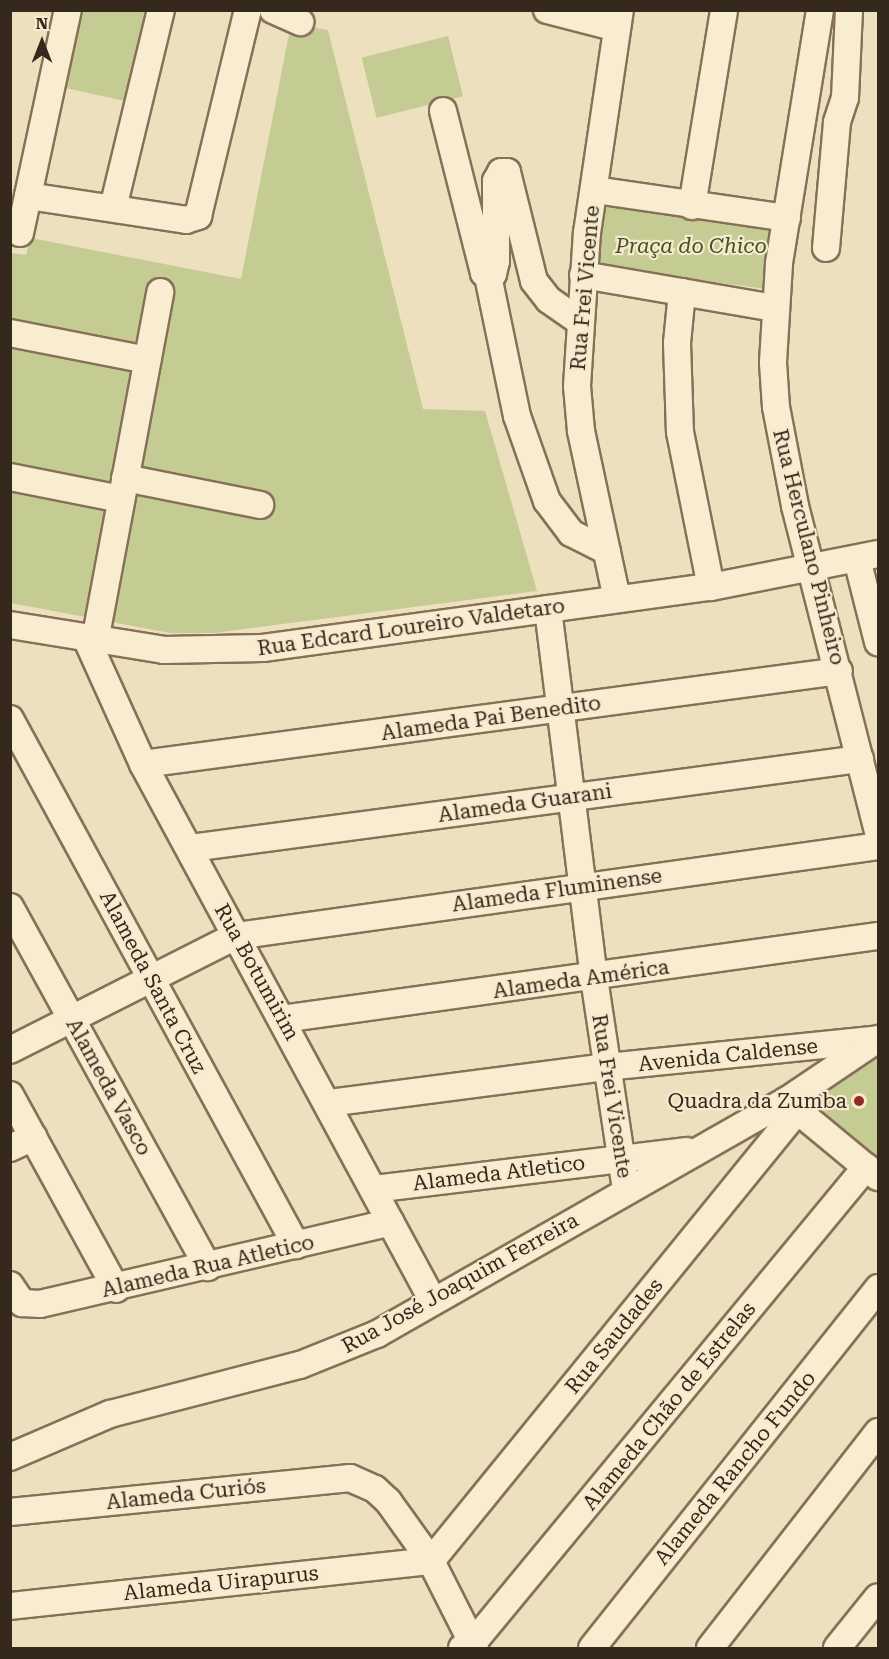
<!DOCTYPE html>
<meta charset="utf-8">
<style>
body{margin:0}
#map{position:relative;width:889px;height:1659px;overflow:hidden;background:#ede0be;font-family:"Roboto Serif",serif}
div>[style]{position:absolute}
.green>*{inset:0;background:#c4cb93;transform-origin:0 0}
.roads{filter:drop-shadow(2px 0 #867157) drop-shadow(-2px 0 #867157) drop-shadow(0 2px #867157) drop-shadow(0 -2px #867157)}
.minor>*{height:26px;margin:-13px;padding:0 13px;transform-origin:13px;border-radius:13px;background:#f8edd1}
.dots>*{width:16px;height:16px;translate:-50% -50%;box-sizing:border-box;border:3px solid #f5eace;border-radius:50%}
span{translate:-50% -50%;white-space:nowrap;text-align:center;line-height:1.15;-webkit-text-stroke:4.5px #f5eace;paint-order:stroke}
.park-label{font-size:21px;color:#455122;font-style:italic}
.street-label{font-size:21px;color:#35281c}
.poi-label{font-size:21px;color:#35281c}
.right{translate:-100% -50%;text-align:right}
.frame{position:absolute;inset:0;border:12px solid #35281c;pointer-events:none}
.north{position:absolute;left:12px;top:12px;width:60px;height:60px;-webkit-text-stroke:4px #f5eace;paint-order:stroke;rotate:0deg;font-size:16px;font-weight:700;line-height:24px;text-align:center;color:#35281c}
.north::after{content:'';display:block;margin:auto;width:21px;height:27px;background:#35281c;clip-path:polygon(50% 0,100% 100%,50% 72%,0 100%)}
</style>
<div id="map">
<div class="green">
<div style="clip-path:polygon(78px 11px,155px 11px,134px 103px,61px 87px)"></div>
<div style="clip-path:polygon(291px 24px,328px 30px,423px 409px,485px 411px,537px 591px,214px 633px,170px 633px,11px 603px,11px 253px,26px 255px,31px 238px,241px 279px)"></div>
<div style="left:448px;top:36px;width:62px;height:89px;rotate:76deg"></div>
<div style="clip-path:polygon(604px 207px,691px 211px,783px 227px,765px 289px,597px 266px)"></div>
<div style="clip-path:polygon(878px 1052px,878px 1165px,808px 1105px,823px 1084px)"></div>
</div>
<div class="roads">
<div class="minor">
<div style="left:273px;top:10px;width:30px;rotate:24deg"></div>
<div style="left:547px;top:10px;width:72px;rotate:14.4deg"></div>
<div style="left:820px;top:10px;width:257px;rotate:99.2deg"></div>
<div style="left:779px;top:264px;width:99px;rotate:93.5deg"></div>
<div style="left:773px;top:363px;width:44px;rotate:86.1deg"></div>
<div style="left:776px;top:407px;width:101px;rotate:79.1deg"></div>
<div style="left:795px;top:506px;width:335px;rotate:75.7deg"></div>
<div style="left:443px;top:111px;width:167px;rotate:75.8deg"></div>
<div style="left:484px;top:273px;width:9px;rotate:6deg"></div>
<div style="left:493px;top:274px;width:13px;rotate:-77deg"></div>
<div style="left:496px;top:261px;width:80px;rotate:-90deg"></div>
<div style="left:496px;top:181px;width:10px;rotate:-61deg"></div>
<div style="left:501px;top:172px;width:6px"></div>
<div style="left:507px;top:172px;width:112px;rotate:76.1deg"></div>
<div style="left:534px;top:281px;width:24px;rotate:52deg"></div>
<div style="left:549px;top:300px;width:35px;rotate:35deg"></div>
<div style="left:595px;top:190px;width:194px;rotate:8.3deg"></div>
<div style="left:28px;top:196px;width:160px;rotate:8.6deg"></div>
<div style="left:186px;top:220px;width:13px;rotate:-18deg"></div>
<div style="left:198px;top:216px;width:212px;rotate:-76.4deg"></div>
<div style="left:692px;top:206px;width:199px;rotate:-80.7deg"></div>
<div style="left:113px;top:208px;width:204px;rotate:-76.4deg"></div>
<div style="left:20px;top:233px;width:228px;rotate:-77.9deg"></div>
<div style="left:826px;top:248px;width:126px;rotate:-85deg"></div>
<div style="left:837px;top:122px;width:25px;rotate:-72deg"></div>
<div style="left:845px;top:98px;width:88px;rotate:-87.4deg"></div>
<div style="left:583px;top:275px;width:194px;rotate:9.8deg"></div>
<div style="left:488px;top:276px;width:143px;rotate:78.3deg"></div>
<div style="left:517px;top:416px;width:90px;rotate:70.6deg"></div>
<div style="left:547px;top:501px;width:40px;rotate:53deg"></div>
<div style="left:571px;top:533px;width:40px;rotate:26.6deg"></div>
<div style="left:682px;top:292px;width:51px;rotate:95.6deg"></div>
<div style="left:677px;top:343px;width:89px;rotate:88.1deg"></div>
<div style="left:680px;top:432px;width:158px;rotate:78.7deg"></div>
<div style="left:10px;top:333px;width:140px;rotate:11.1deg"></div>
<div style="left:10px;top:477px;width:113px;rotate:11.2deg"></div>
<div style="left:125px;top:478px;width:138px;rotate:11.3deg"></div>
<div style="left:857px;top:559px;width:86px;rotate:75.8deg"></div>
<div style="left:617px;top:599px;width:172px;rotate:-102.1deg"></div>
<div style="left:581px;top:431px;width:45px;rotate:-95.1deg"></div>
<div style="left:577px;top:386px;width:153px;rotate:-86.3deg"></div>
<div style="left:587px;top:233px;width:225px;rotate:-81.6deg"></div>
<div style="left:548px;top:609px;width:372px;rotate:82.9deg"></div>
<div style="left:594px;top:978px;width:213px;rotate:81.4deg"></div>
<div style="left:10px;top:625px;width:156px;rotate:9.2deg"></div>
<div style="left:164px;top:650px;width:99px;rotate:-1.2deg"></div>
<div style="left:263px;top:648px;width:452px;rotate:-7.8deg"></div>
<div style="left:711px;top:587px;width:170px;rotate:-11.2deg"></div>
<div style="left:87px;top:640px;width:136px;rotate:65.7deg"></div>
<div style="left:143px;top:764px;width:610px;rotate:61.63deg"></div>
<div style="left:95px;top:641px;width:355px;rotate:-79.4deg"></div>
<div style="left:10px;top:719px;width:599px;rotate:61.47deg"></div>
<div style="left:143px;top:764px;width:702px;rotate:-7.61deg"></div>
<div style="left:191px;top:848px;width:675px;rotate:-7.58deg"></div>
<div style="left:10px;top:907px;width:411px;rotate:61.2deg"></div>
<div style="left:282px;top:1019px;width:602px;rotate:-7.93deg"></div>
<div style="left:10px;top:1050px;width:253px;rotate:-26.8deg"></div>
<div style="left:236px;top:936px;width:648px;rotate:-7.98deg"></div>
<div style="left:10px;top:1095px;width:221px;rotate:61.3deg"></div>
<div style="left:786px;top:1101px;width:119px;rotate:39.6deg"></div>
<div style="left:329px;top:1103px;width:279px;rotate:-7.4deg"></div>
<div style="left:606px;top:1067px;width:269px;rotate:-5.8deg"></div>
<div style="left:10px;top:1148px;width:26px;rotate:-25deg"></div>
<div style="left:373px;top:1189px;width:316px;rotate:-6.9deg"></div>
<div style="left:10px;top:1285px;width:22px;rotate:56deg"></div>
<div style="left:22px;top:1303px;width:18px;rotate:3deg"></div>
<div style="left:40px;top:1304px;width:360px;rotate:-13.1deg"></div>
<div style="left:10px;top:1457px;width:109px;rotate:-23.3deg"></div>
<div style="left:110px;top:1414px;width:196px;rotate:-14.5deg"></div>
<div style="left:300px;top:1365px;width:83px;rotate:-21.9deg"></div>
<div style="left:377px;top:1334px;width:471px;rotate:-29.7deg"></div>
<div style="left:786px;top:1101px;width:111px;rotate:-34deg"></div>
<div style="left:10px;top:1512px;width:342px;rotate:-5.7deg"></div>
<div style="left:350px;top:1478px;width:27px;rotate:24deg"></div>
<div style="left:375px;top:1489px;width:18px;rotate:43deg"></div>
<div style="left:388px;top:1501px;width:74px;rotate:54.4deg"></div>
<div style="left:431px;top:1561px;width:97px;rotate:63.2deg"></div>
<div style="left:10px;top:1606px;width:423px;rotate:-6.1deg"></div>
<div style="left:431px;top:1561px;width:580px;rotate:-50.88deg"></div>
<div style="left:462px;top:1648px;width:11px;rotate:-22deg"></div>
<div style="left:472px;top:1644px;width:619px;rotate:-50.44deg"></div>
<div style="left:592px;top:1648px;width:460px;rotate:-51.5deg"></div>
<div style="left:710px;top:1648px;width:274px;rotate:-52.1deg"></div>
<div style="left:837px;top:1648px;width:65px;rotate:-51.2deg"></div>
</div>
</div>
<div class="dots">
<div style="left:859px;top:1101px;background:#942827"></div>
</div>
<div class="park-label">
<span style="left:691px;top:246px">Praça do Chico</span>
</div>
<div class="street-label">
<span style="left:585px;top:288px;rotate:-85deg">Rua Frei Vicente</span>
<span style="left:809px;top:547px;rotate:76deg">Rua Herculano Pinheiro</span>
<span style="left:411px;top:627px;rotate:-8deg">Rua Edcard Loureiro Valdetaro</span>
<span style="left:491px;top:718px;rotate:-8deg">Alameda Pai Benedito</span>
<span style="left:525px;top:803px;rotate:-8deg">Alameda Guarani</span>
<span style="left:557px;top:890px;rotate:-8deg">Alameda Fluminense</span>
<span style="left:257px;top:972px;rotate:61deg">Rua Botumirim</span>
<span style="left:581px;top:979px;rotate:-8deg">Alameda América</span>
<span style="left:153px;top:982px;rotate:62deg">Alameda Santa Cruz</span>
<span style="left:728px;top:1055px;rotate:-6deg">Avenida Caldense</span>
<span style="left:109px;top:1087px;rotate:61deg">Alameda Vasco</span>
<span style="left:612px;top:1096px;rotate:81deg">Rua Frei Vicente</span>
<span style="left:499px;top:1173px;rotate:-7deg">Alameda Atletico</span>
<span style="left:208px;top:1266px;rotate:-13deg">Alameda Rua Atletico</span>
<span style="left:460px;top:1283px;rotate:-29deg">Rua José Joaquim Ferreira</span>
<span style="left:614px;top:1336px;rotate:-51deg">Rua Saudades</span>
<span style="left:669px;top:1406px;rotate:-51deg">Alameda Chão de Estrelas</span>
<span style="left:735px;top:1468px;rotate:-51deg">Alameda Rancho Fundo</span>
<span style="left:186px;top:1494px;rotate:-6deg">Alameda Curiós</span>
<span style="left:221px;top:1583px;rotate:-6deg">Alameda Uirapurus</span>
</div>
<div class="poi-label">
<span class="right" style="left:847px;top:1101px">Quadra da Zumba</span>
</div>
<div class="frame"></div>
<div class="north">N</div>
</div>
